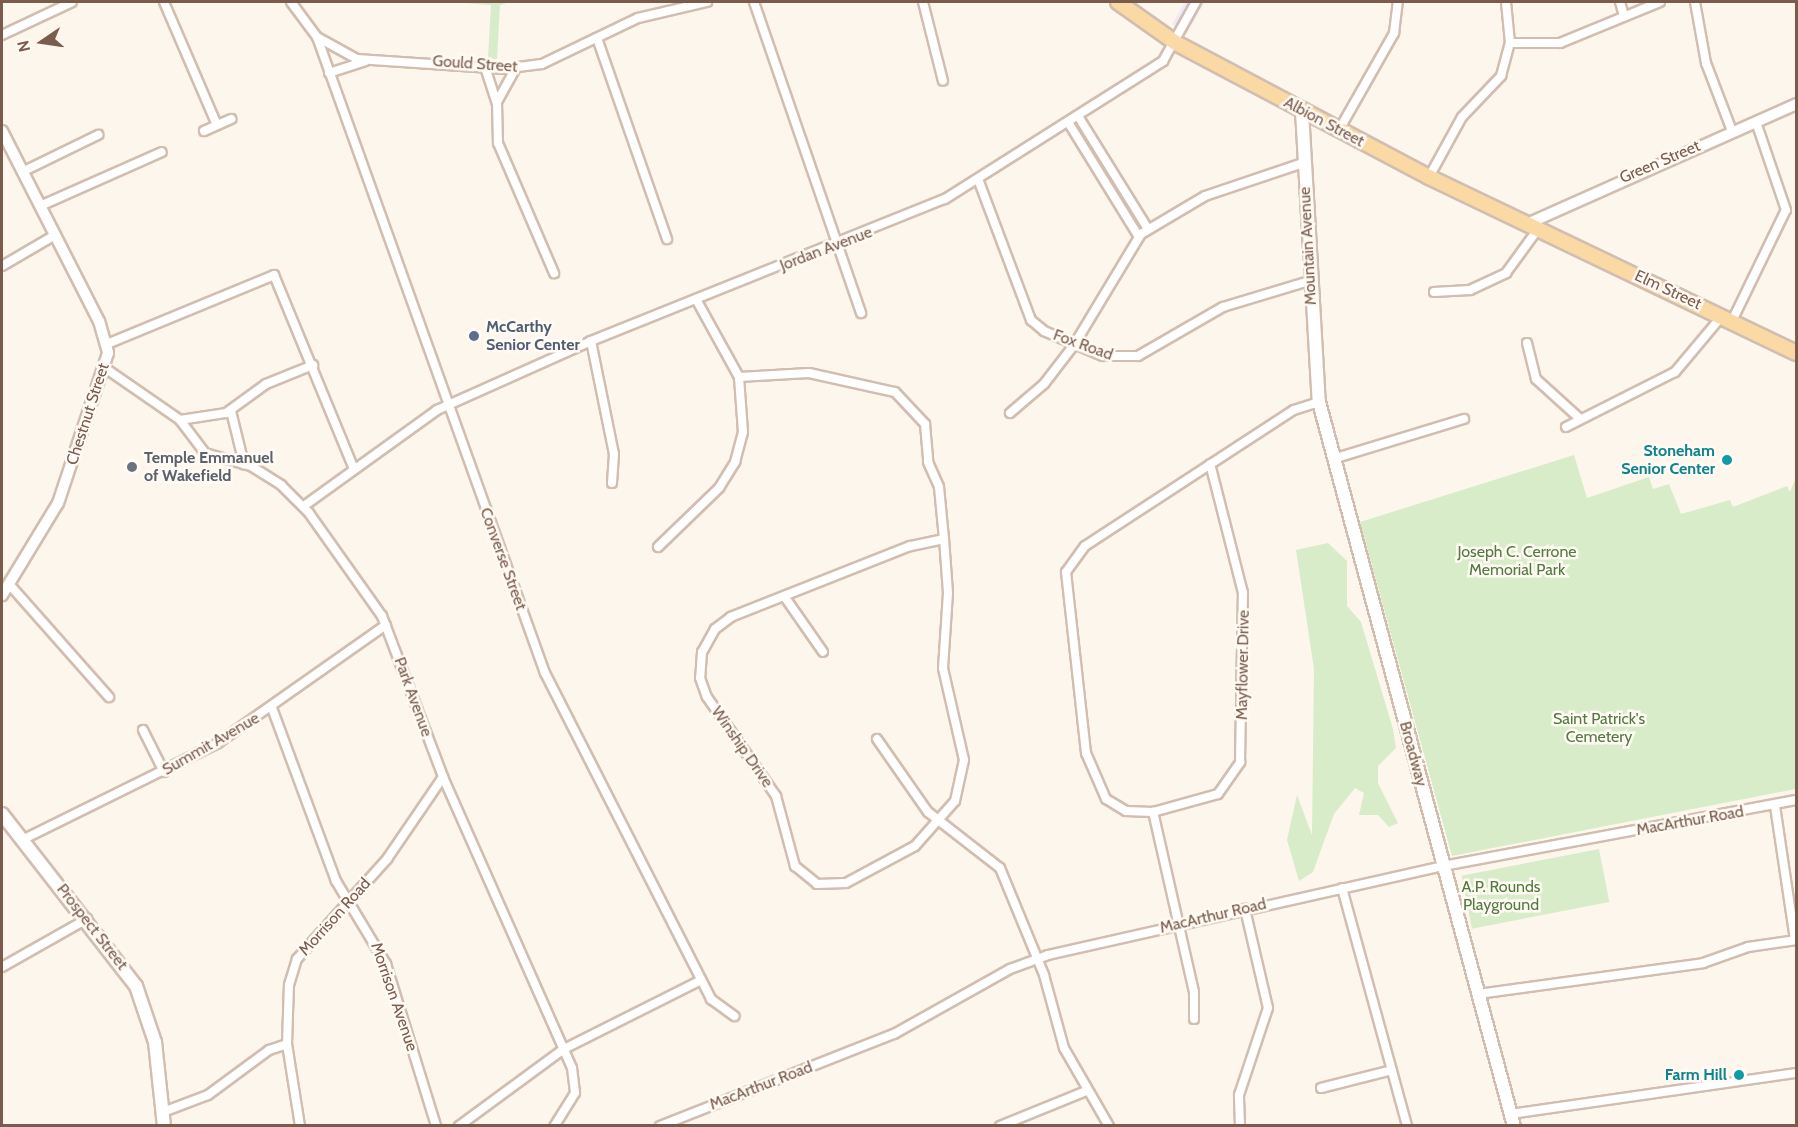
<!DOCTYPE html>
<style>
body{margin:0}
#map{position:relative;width:1798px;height:1127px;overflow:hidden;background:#fdf6ec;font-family:Cabin,sans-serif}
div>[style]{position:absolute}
.education>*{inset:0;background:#f3e8fa}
.green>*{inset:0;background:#d8ecc9;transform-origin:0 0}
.roads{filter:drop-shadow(2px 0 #d1beb0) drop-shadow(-2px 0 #d1beb0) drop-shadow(0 2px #d1beb0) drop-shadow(0 -2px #d1beb0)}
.minor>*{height:8px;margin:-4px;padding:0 4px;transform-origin:4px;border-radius:4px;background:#fff}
.tertiary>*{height:10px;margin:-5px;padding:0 5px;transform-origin:5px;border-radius:5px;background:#fff}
.secondary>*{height:12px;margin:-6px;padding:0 6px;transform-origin:6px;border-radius:6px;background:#fff}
.primary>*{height:14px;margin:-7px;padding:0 7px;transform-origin:7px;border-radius:7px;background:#fbd9a5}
.dots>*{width:16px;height:16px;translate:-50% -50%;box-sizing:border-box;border:3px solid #fffaf3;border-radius:50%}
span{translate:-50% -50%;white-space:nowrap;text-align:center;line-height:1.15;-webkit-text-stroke:5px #fffaf3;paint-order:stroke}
.street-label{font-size:16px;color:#7a5c4d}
.service-label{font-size:16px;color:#4e5e75;font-weight:700}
.left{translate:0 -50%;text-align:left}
.culture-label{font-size:16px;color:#0d838f;font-weight:700}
.right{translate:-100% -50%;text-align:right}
.worship-label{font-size:16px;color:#5b616d;font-weight:700}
.park-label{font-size:16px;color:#537a41}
.frame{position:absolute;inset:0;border:3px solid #7a5c4d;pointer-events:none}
.north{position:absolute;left:12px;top:12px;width:60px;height:60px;-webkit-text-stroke:4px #fffaf3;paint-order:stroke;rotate:257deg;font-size:16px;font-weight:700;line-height:24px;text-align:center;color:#7a5c4d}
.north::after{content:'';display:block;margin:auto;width:21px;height:27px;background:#7a5c4d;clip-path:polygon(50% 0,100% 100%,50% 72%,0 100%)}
</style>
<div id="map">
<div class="education">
<div style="clip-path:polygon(1185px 2px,1205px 2px,1187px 33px,1172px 24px)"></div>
</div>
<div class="green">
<div style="clip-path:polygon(451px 2px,510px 2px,500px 5px,497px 59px,488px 58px,491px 5px)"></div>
<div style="clip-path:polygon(1574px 455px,1587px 498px,1649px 477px,1653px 489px,1669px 484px,1681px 514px,1730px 500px,1733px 507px,1787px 486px,1790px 492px,1796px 477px,1796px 789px,1452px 856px,1360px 522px)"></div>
<div style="clip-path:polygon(1328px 543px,1347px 561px,1347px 606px,1361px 622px,1393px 729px,1396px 748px,1378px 766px,1378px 783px,1398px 823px,1389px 827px,1378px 815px,1359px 815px,1364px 793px,1355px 788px,1334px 814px,1313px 872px,1299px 881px,1287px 840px,1297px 795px,1312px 835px,1314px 669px,1296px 550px)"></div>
<div style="left:1599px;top:849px;width:54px;height:140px;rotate:79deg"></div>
</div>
<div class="roads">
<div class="minor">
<div style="left:164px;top:2px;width:134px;rotate:66.7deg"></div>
<div style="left:291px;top:2px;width:44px;rotate:53.4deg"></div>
<div style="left:317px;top:37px;width:46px;rotate:28.8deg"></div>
<div style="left:357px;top:59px;width:145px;rotate:3.9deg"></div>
<div style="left:502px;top:69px;width:40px;rotate:-7.1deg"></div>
<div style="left:542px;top:64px;width:106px;rotate:-25.6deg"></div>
<div style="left:638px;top:18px;width:71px;rotate:-13.1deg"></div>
<div style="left:754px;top:2px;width:329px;rotate:71deg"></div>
<div style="left:923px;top:2px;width:81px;rotate:75.8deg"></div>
<div style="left:1620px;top:2px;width:15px;rotate:74deg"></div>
<div style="left:1695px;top:2px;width:62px;rotate:79.8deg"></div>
<div style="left:1706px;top:63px;width:73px;rotate:69.1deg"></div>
<div style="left:2px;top:35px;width:77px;rotate:-25.2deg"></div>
<div style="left:317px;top:37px;width:676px;rotate:70.28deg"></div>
<div style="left:545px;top:673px;width:366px;rotate:63deg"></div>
<div style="left:711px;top:999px;width:29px;rotate:36deg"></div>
<div style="left:597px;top:38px;width:213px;rotate:70.8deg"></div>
<div style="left:1510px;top:43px;width:50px"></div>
<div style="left:1560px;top:43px;width:108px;rotate:-22.3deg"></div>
<div style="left:485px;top:67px;width:38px;rotate:72deg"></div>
<div style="left:497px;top:103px;width:40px;rotate:88.6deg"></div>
<div style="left:498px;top:143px;width:142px;rotate:66.7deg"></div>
<div style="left:329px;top:73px;width:38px;rotate:-18deg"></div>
<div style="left:497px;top:102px;width:39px;rotate:-61deg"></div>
<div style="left:1078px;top:116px;width:133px;rotate:58.2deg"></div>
<div style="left:1068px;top:122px;width:135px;rotate:58.3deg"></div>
<div style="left:1339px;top:130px;width:112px;rotate:-60.4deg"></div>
<div style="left:1394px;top:33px;width:31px;rotate:-83deg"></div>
<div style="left:204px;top:131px;width:30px;rotate:-24deg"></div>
<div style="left:22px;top:172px;width:85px;rotate:-26deg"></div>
<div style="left:1429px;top:177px;width:68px;rotate:-61.2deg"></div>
<div style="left:1462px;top:117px;width:57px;rotate:-46.4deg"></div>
<div style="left:1501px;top:76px;width:34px;rotate:-75deg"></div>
<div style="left:1510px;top:43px;width:41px;rotate:-95.6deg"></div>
<div style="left:978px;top:179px;width:151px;rotate:69.4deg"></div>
<div style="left:1031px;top:320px;width:17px;rotate:40deg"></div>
<div style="left:1044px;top:331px;width:64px;rotate:23deg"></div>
<div style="left:1103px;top:356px;width:35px"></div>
<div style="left:1138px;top:356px;width:98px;rotate:-30deg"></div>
<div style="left:1223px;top:307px;width:90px;rotate:-16.8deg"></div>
<div style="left:40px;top:206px;width:133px;rotate:-23.9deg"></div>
<div style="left:2px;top:266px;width:61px;rotate:-30.3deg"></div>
<div style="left:1434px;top:292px;width:36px;rotate:-3deg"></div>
<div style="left:1470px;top:290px;width:40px;rotate:-25deg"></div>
<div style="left:1506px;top:273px;width:54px;rotate:-54deg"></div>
<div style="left:1732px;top:321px;width:123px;rotate:-64.1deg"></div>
<div style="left:1786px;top:210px;width:93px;rotate:-108.8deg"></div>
<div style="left:591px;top:341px;width:115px;rotate:78.5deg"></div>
<div style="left:614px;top:454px;width:29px;rotate:94deg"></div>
<div style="left:1527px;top:343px;width:37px;rotate:76deg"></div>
<div style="left:1536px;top:379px;width:57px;rotate:42.1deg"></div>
<div style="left:107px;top:344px;width:181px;rotate:-22.4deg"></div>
<div style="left:274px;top:275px;width:210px;rotate:67.6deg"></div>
<div style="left:105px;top:368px;width:91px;rotate:34.7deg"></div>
<div style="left:180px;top:420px;width:41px;rotate:52.9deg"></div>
<div style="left:205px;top:453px;width:48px;rotate:15.8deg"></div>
<div style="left:251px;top:466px;width:36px;rotate:32deg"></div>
<div style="left:281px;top:485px;width:40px;rotate:45deg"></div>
<div style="left:309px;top:513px;width:126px;rotate:54.7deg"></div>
<div style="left:382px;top:616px;width:172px;rotate:69.2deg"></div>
<div style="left:443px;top:777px;width:318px;rotate:66.1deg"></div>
<div style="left:572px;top:1068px;width:25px;rotate:83deg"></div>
<div style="left:575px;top:1093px;width:39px;rotate:122deg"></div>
<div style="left:739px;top:377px;width:70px;rotate:-3.3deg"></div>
<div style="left:809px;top:373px;width:88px;rotate:12.5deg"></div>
<div style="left:895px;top:392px;width:44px;rotate:46.8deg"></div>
<div style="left:925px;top:424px;width:38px;rotate:85deg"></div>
<div style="left:928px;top:462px;width:27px;rotate:66deg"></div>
<div style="left:939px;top:487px;width:52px;rotate:84.5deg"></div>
<div style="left:944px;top:539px;width:35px;rotate:168deg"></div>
<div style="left:910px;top:546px;width:193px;rotate:158.4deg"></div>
<div style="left:731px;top:617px;width:20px;rotate:143deg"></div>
<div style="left:715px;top:629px;width:26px;rotate:119deg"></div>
<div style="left:702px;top:652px;width:26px;rotate:94deg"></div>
<div style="left:700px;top:678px;width:20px;rotate:70deg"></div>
<div style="left:707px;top:697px;width:121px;rotate:55.1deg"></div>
<div style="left:776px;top:796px;width:73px;rotate:74.8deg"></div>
<div style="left:795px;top:866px;width:28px;rotate:39deg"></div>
<div style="left:817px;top:884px;width:29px;rotate:-2deg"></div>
<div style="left:846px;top:883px;width:78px;rotate:-28.2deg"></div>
<div style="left:915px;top:846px;width:60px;rotate:-48.4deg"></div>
<div style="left:955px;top:801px;width:42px;rotate:-77.6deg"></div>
<div style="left:964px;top:760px;width:94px;rotate:-102.9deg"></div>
<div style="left:943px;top:668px;width:75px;rotate:-86.2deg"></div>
<div style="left:948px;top:593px;width:54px;rotate:-94.2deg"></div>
<div style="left:231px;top:411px;width:55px;rotate:76.2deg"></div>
<div style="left:1010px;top:413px;width:45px;rotate:-40.5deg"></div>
<div style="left:1044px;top:384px;width:49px;rotate:-52.4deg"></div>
<div style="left:1074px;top:345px;width:130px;rotate:-58.9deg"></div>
<div style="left:1141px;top:234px;width:74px;rotate:-30.7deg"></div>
<div style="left:1205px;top:196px;width:103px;rotate:-18.6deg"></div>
<div style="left:180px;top:420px;width:47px;rotate:-8.7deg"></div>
<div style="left:226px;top:413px;width:49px;rotate:-35.9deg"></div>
<div style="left:266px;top:384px;width:51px;rotate:-22deg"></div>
<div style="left:1566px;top:427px;width:122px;rotate:-26.8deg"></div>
<div style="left:1675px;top:372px;width:73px;rotate:-50deg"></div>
<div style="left:1333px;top:459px;width:137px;rotate:-17deg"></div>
<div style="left:304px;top:506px;width:164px;rotate:-35.8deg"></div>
<div style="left:437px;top:410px;width:169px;rotate:-24.1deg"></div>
<div style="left:591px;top:341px;width:381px;rotate:-21.9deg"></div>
<div style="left:945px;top:199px;width:258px;rotate:-32.3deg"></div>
<div style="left:1163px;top:61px;width:68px;rotate:-60.8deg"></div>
<div style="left:658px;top:547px;width:85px;rotate:-44deg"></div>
<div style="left:719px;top:488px;width:31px;rotate:-58deg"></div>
<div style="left:735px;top:462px;width:31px;rotate:-75deg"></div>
<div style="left:743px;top:432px;width:55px;rotate:-94.2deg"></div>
<div style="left:739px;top:377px;width:89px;rotate:-118.9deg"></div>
<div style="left:9px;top:584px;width:151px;rotate:48.5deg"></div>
<div style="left:784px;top:596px;width:68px;rotate:55.1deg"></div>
<div style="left:272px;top:708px;width:184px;rotate:69.7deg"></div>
<div style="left:336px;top:881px;width:97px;rotate:58.9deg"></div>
<div style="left:386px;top:964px;width:170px;rotate:72.8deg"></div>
<div style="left:143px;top:730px;width:47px;rotate:63.4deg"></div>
<div style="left:877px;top:739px;width:89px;rotate:55.1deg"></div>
<div style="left:928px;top:812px;width:91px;rotate:37.9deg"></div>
<div style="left:1000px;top:868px;width:116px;rotate:67.6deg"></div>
<div style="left:1044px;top:975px;width:76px;rotate:74.7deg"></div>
<div style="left:1064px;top:1048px;width:90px;rotate:60deg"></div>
<div style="left:1775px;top:806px;width:135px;rotate:81.5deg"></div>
<div style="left:1153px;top:812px;width:67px;rotate:-15.5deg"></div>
<div style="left:1218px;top:794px;width:39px;rotate:-55deg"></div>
<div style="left:1240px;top:762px;width:169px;rotate:-89deg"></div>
<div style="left:1243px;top:593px;width:133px;rotate:-104.3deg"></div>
<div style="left:22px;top:840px;width:219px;rotate:-26.3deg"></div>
<div style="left:218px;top:743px;width:205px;rotate:-35.1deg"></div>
<div style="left:1342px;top:888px;width:247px;rotate:74.7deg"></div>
<div style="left:2px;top:967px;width:98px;rotate:-29.5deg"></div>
<div style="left:1478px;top:994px;width:227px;rotate:-7.8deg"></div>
<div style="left:1703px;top:963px;width:48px;rotate:-19.6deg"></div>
<div style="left:1748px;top:947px;width:49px;rotate:-8.3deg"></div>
<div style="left:1194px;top:1019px;width:27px;rotate:-90deg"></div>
<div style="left:1194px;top:992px;width:185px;rotate:-102.8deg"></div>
<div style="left:1153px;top:812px;width:27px;rotate:-178deg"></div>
<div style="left:1126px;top:811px;width:23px;rotate:-149deg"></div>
<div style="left:1106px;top:799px;width:50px;rotate:-113.5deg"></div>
<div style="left:1086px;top:753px;width:182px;rotate:-96.3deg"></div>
<div style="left:1066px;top:572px;width:32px;rotate:-54deg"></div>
<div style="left:1085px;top:546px;width:249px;rotate:-33.1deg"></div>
<div style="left:1294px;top:410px;width:26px;rotate:-18deg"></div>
<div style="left:287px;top:1044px;width:83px;rotate:81deg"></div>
<div style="left:1321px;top:1088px;width:73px;rotate:-14.2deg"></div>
<div style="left:163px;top:1112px;width:48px;rotate:-20.7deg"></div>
<div style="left:208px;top:1095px;width:76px;rotate:-36.4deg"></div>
<div style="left:269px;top:1050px;width:19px;rotate:-18deg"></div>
<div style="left:287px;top:1044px;width:59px;rotate:-88.1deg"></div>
<div style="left:289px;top:985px;width:27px;rotate:-73deg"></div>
<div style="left:297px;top:959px;width:135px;rotate:-48deg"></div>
<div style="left:387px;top:859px;width:99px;rotate:-55.7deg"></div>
<div style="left:1511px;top:1114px;width:288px;rotate:-8.2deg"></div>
<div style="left:459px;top:1126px;width:130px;rotate:-36.3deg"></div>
<div style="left:564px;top:1049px;width:153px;rotate:-26.7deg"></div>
<div style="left:660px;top:1126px;width:251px;rotate:-21.5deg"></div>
<div style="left:894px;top:1034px;width:133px;rotate:-29.3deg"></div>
<div style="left:1010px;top:969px;width:40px;rotate:-20.2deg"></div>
<div style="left:1048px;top:955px;width:405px;rotate:-12.7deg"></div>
<div style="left:1443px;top:866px;width:359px;rotate:-10.6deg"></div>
<div style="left:1000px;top:1126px;width:93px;rotate:-22.1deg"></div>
<div style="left:1240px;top:1126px;width:31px;rotate:-92deg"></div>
<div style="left:1239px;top:1095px;width:92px;rotate:-71.6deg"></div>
<div style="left:1268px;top:1008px;width:102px;rotate:-103.1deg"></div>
</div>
<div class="tertiary">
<div style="left:2px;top:131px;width:213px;rotate:63deg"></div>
<div style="left:99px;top:321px;width:33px;rotate:74deg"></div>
<div style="left:108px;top:353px;width:158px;rotate:108.4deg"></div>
<div style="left:58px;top:503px;width:108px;rotate:121.3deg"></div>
<div style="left:1527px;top:224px;width:295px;rotate:-24deg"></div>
</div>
<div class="secondary">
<div style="left:1302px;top:111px;width:291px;rotate:86.7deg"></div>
<div style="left:1319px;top:402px;width:750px;rotate:74.93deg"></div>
<div style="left:2px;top:814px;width:218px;rotate:52.1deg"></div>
<div style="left:136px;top:986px;width:59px;rotate:71.3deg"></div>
<div style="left:155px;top:1042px;width:84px;rotate:83.9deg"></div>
</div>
<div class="primary">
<div style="left:1118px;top:2px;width:71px;rotate:35.3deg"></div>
<div style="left:1176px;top:43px;width:286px;rotate:27.9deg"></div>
<div style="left:1429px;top:177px;width:407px;rotate:25.6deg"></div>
</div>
</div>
<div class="dots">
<div style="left:474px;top:336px;background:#5c6f8a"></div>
<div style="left:1727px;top:460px;background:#0f9aa8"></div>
<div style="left:132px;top:467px;background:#6b7280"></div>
<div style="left:1739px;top:1075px;background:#0f9aa8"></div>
</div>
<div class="street-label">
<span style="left:475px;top:64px;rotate:4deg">Gould Street</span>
<span style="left:1324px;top:122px;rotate:28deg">Albion Street</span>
<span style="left:1660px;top:162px;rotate:-23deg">Green Street</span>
<span style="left:1308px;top:246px;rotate:-93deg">Mountain Avenue</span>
<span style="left:826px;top:249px;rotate:-21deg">Jordan Avenue</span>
<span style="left:1668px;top:290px;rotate:25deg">Elm Street</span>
<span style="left:1083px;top:345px;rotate:20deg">Fox Road</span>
<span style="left:88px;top:414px;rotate:-72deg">Chestnut Street</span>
<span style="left:503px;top:559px;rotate:70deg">Converse Street</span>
<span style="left:1243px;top:665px;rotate:-89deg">Mayflower Drive</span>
<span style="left:413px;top:697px;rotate:70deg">Park Avenue</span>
<span style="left:211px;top:744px;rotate:-30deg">Summit Avenue</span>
<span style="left:742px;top:747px;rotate:55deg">Winship Drive</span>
<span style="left:1413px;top:754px;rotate:75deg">Broadway</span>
<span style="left:1690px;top:821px;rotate:-10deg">MacArthur Road</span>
<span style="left:1213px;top:916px;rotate:-13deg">MacArthur Road</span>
<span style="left:335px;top:917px;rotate:-48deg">Morrison Road</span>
<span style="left:92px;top:927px;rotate:52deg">Prospect Street</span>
<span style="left:394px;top:997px;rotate:71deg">Morrison Avenue</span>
<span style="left:761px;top:1086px;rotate:-21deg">MacArthur Road</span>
</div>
<div class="service-label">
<span class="left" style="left:486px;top:336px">McCarthy<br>Senior Center</span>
</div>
<div class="culture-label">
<span class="right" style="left:1715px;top:460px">Stoneham<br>Senior Center</span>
<span class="right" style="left:1727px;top:1075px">Farm Hill</span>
</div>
<div class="worship-label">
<span class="left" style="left:144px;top:467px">Temple Emmanuel<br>of Wakefield</span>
</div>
<div class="park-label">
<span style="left:1517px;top:561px">Joseph C. Cerrone<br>Memorial Park</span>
<span style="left:1599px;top:728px">Saint Patrick's<br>Cemetery</span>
<span style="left:1501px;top:896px">A.P. Rounds<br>Playground</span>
</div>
<div class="frame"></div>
<div class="north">N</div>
</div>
